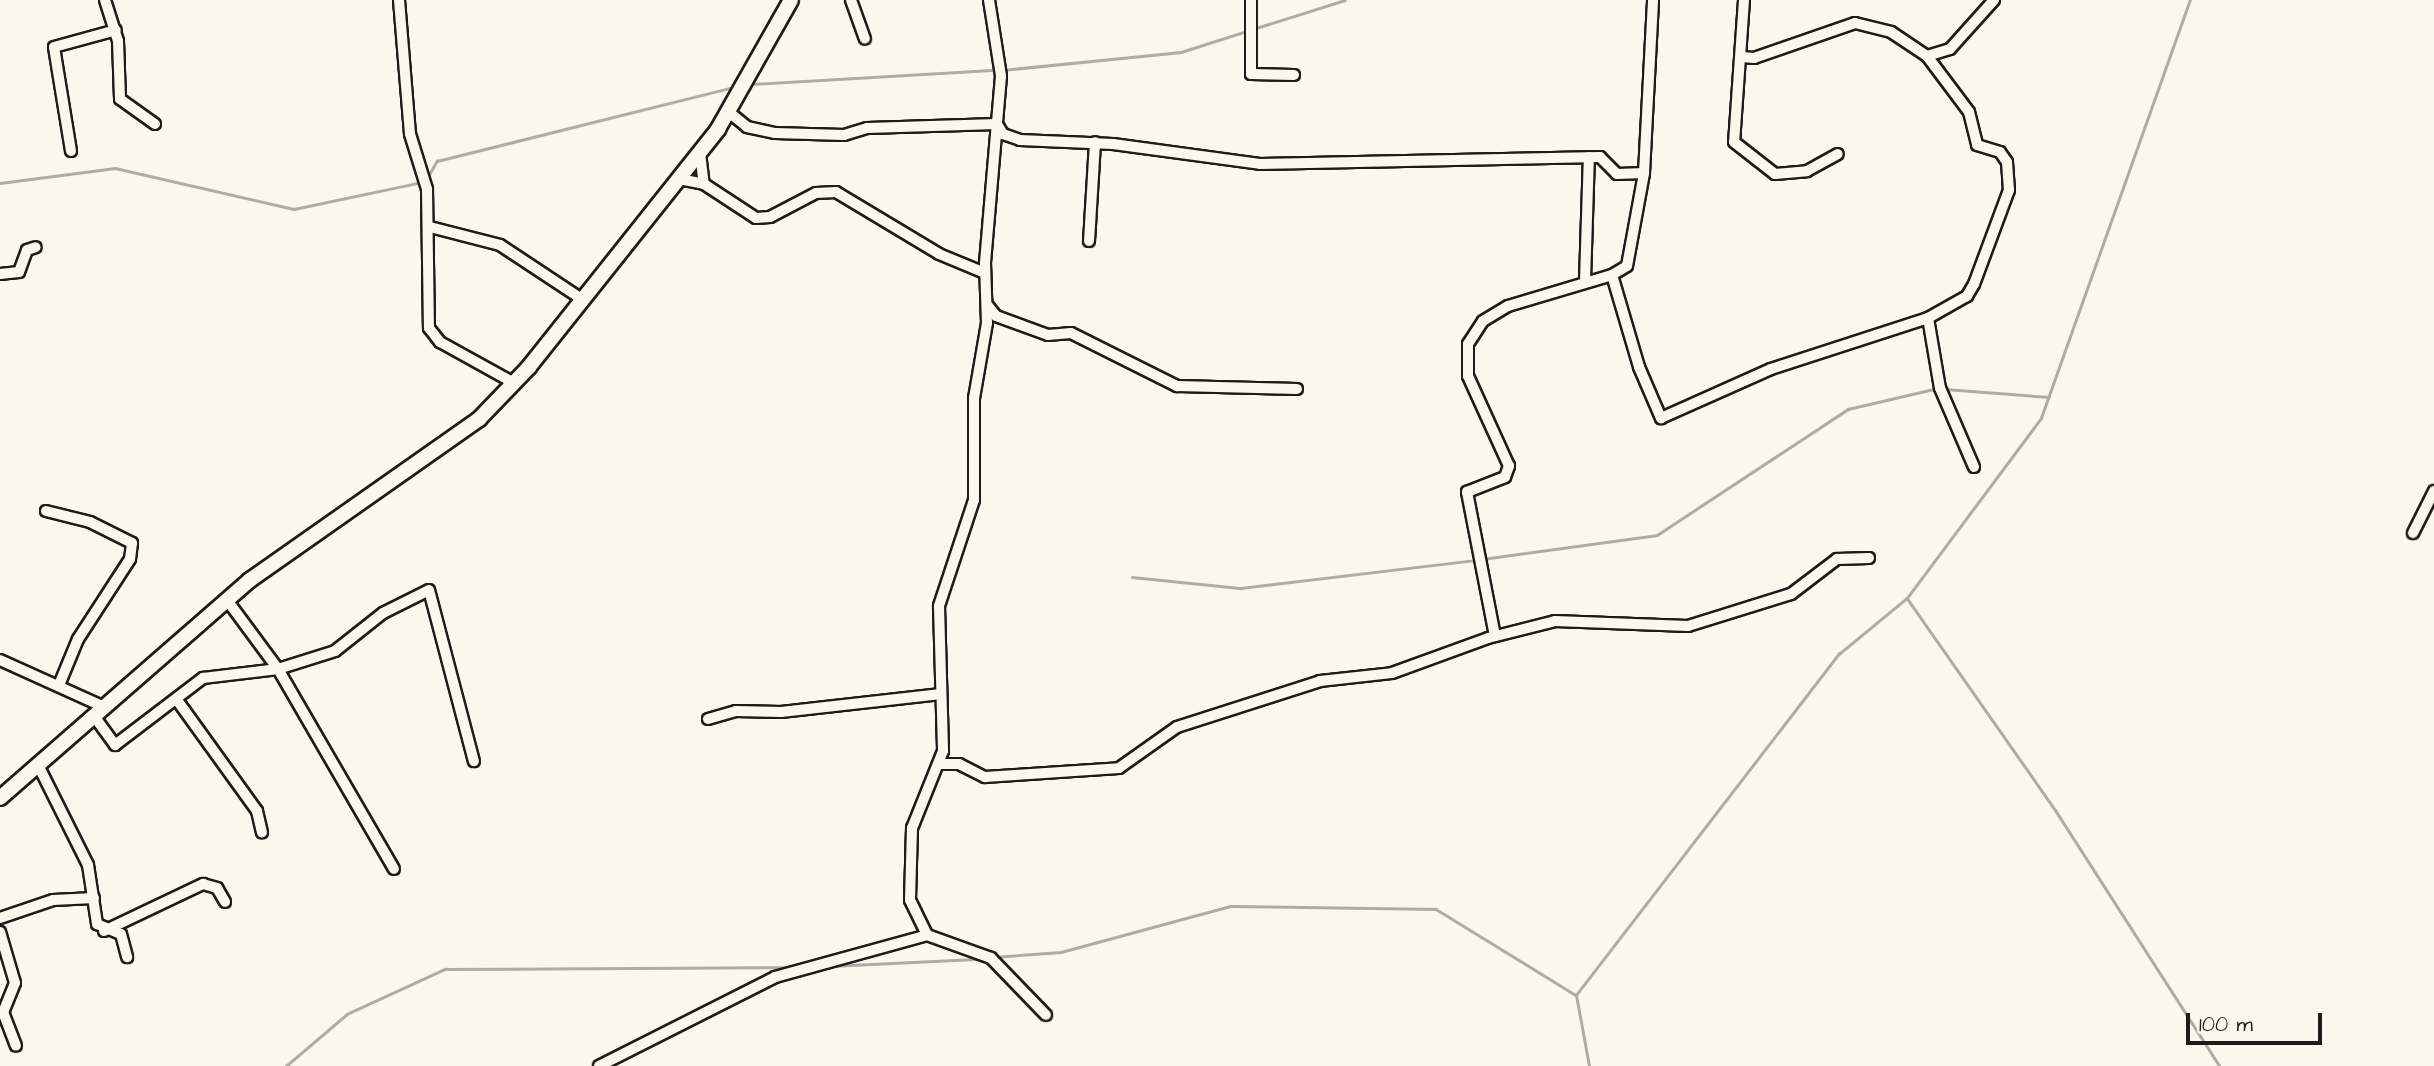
<!DOCTYPE html>
<style>
body{margin:0}
#map{position:relative;width:2434px;height:1066px;overflow:hidden;background:#fbf7ec;font-family:"Architects Daughter",sans-serif}
div>[style]{position:absolute}
.stream>*{height:2.5px;margin:-1.25px;padding:0 1.25px;transform-origin:1.25px;border-radius:1.25px;background:#afaca5}
.roads{filter:drop-shadow(2px 0 #1c1c1c) drop-shadow(-2px 0 #1c1c1c) drop-shadow(0 2px #1c1c1c) drop-shadow(0 -2px #1c1c1c)}
.minor>*{height:10px;margin:-5px;padding:0 5px;transform-origin:5px;border-radius:5px;background:#fbf7ec}
.secondary>*{height:14px;margin:-7px;padding:0 7px;transform-origin:7px;border-radius:7px;background:#fbf7ec}
span{translate:-50% -50%;white-space:nowrap;text-align:center;line-height:1.15;-webkit-text-stroke:5px #fbf7ec;paint-order:stroke}
.scale{position:absolute;left:2186px;top:1013px;width:136px;height:32px;box-sizing:border-box;border:4px solid #1c1c1c;border-top:0;padding-left:9px;font-size:21px;line-height:24px;white-space:nowrap;color:#1c1c1c;-webkit-text-stroke:5px #fbf7ec;paint-order:stroke}
</style>
<div id="map">
<div class="stream">
<div style="left:1253px;top:29px;width:96px;rotate:-17.5deg"></div>
<div style="left:1002px;top:70px;width:180px;rotate:-5.7deg"></div>
<div style="left:1181px;top:52px;width:69px;rotate:-17.7deg"></div>
<div style="left:751px;top:84px;width:245px;rotate:-3.3deg"></div>
<div style="left:427px;top:178px;width:20px;rotate:-60deg"></div>
<div style="left:437px;top:161px;width:309px;rotate:-14deg"></div>
<div style="left:0;top:183px;width:116px;rotate:-7.4deg"></div>
<div style="left:115px;top:168px;width:184px;rotate:12.9deg"></div>
<div style="left:294px;top:209px;width:131px;rotate:-11.9deg"></div>
<div style="left:1945px;top:389px;width:104px;rotate:4.4deg"></div>
<div style="left:1482px;top:559px;width:177px;rotate:-7.8deg"></div>
<div style="left:1657px;top:535px;width:229px;rotate:-33.4deg"></div>
<div style="left:1848px;top:409px;width:92px;rotate:-13.1deg"></div>
<div style="left:1132px;top:577px;width:110px;rotate:5.8deg"></div>
<div style="left:1241px;top:588px;width:237px;rotate:-6.8deg"></div>
<div style="left:1907px;top:598px;width:260px;rotate:55deg"></div>
<div style="left:2056px;top:811px;width:303px;rotate:57.3deg"></div>
<div style="left:994px;top:957px;width:67px;rotate:-4.3deg"></div>
<div style="left:1061px;top:952px;width:175px;rotate:-15.2deg"></div>
<div style="left:1230px;top:906px;width:206px;rotate:0.8deg"></div>
<div style="left:1436px;top:909px;width:164px;rotate:31.6deg"></div>
<div style="left:830px;top:966px;width:151px;rotate:-2.7deg"></div>
<div style="left:286px;top:1066px;width:80px;rotate:-40.4deg"></div>
<div style="left:347px;top:1014px;width:108px;rotate:-24.7deg"></div>
<div style="left:445px;top:969px;width:351px;rotate:-0.3deg"></div>
<div style="left:1589px;top:1066px;width:72px;rotate:-100.4deg"></div>
<div style="left:1576px;top:995px;width:431px;rotate:-52.4deg"></div>
<div style="left:1839px;top:654px;width:88px;rotate:-39.5deg"></div>
<div style="left:1907px;top:598px;width:224px;rotate:-53.3deg"></div>
<div style="left:2041px;top:418px;width:444px;rotate:-70.4deg"></div>
</div>
<div class="roads">
<div class="minor">
<div style="left:105px;top:0;width:43px;rotate:72.4deg"></div>
<div style="left:118px;top:41px;width:58px;rotate:88deg"></div>
<div style="left:120px;top:99px;width:43px;rotate:35.5deg"></div>
<div style="left:399px;top:0;width:134px;rotate:85.3deg"></div>
<div style="left:410px;top:134px;width:58px;rotate:72.8deg"></div>
<div style="left:427px;top:189px;width:139px;rotate:89.2deg"></div>
<div style="left:429px;top:328px;width:18px;rotate:52deg"></div>
<div style="left:440px;top:342px;width:85px;rotate:29deg"></div>
<div style="left:851px;top:0;width:41px;rotate:70.3deg"></div>
<div style="left:989px;top:0;width:77px;rotate:81deg"></div>
<div style="left:1001px;top:76px;width:188px;rotate:94.9deg"></div>
<div style="left:985px;top:263px;width:60px;rotate:88.1deg"></div>
<div style="left:987px;top:323px;width:76px;rotate:99.8deg"></div>
<div style="left:974px;top:398px;width:102px;rotate:90deg"></div>
<div style="left:974px;top:500px;width:112px;rotate:108.3deg"></div>
<div style="left:939px;top:606px;width:145px;rotate:88.4deg"></div>
<div style="left:943px;top:751px;width:83px;rotate:111.9deg"></div>
<div style="left:912px;top:828px;width:72px;rotate:91.6deg"></div>
<div style="left:910px;top:900px;width:39px;rotate:64deg"></div>
<div style="left:927px;top:935px;width:68px;rotate:19.8deg"></div>
<div style="left:991px;top:958px;width:79px;rotate:46deg"></div>
<div style="left:1251px;top:0;width:74px;rotate:90deg"></div>
<div style="left:1251px;top:74px;width:43px;rotate:1.3deg"></div>
<div style="left:1744px;top:0;width:142px;rotate:94deg"></div>
<div style="left:1734px;top:142px;width:52px;rotate:38deg"></div>
<div style="left:1775px;top:174px;width:32px;rotate:-5deg"></div>
<div style="left:1807px;top:171px;width:35px;rotate:-29deg"></div>
<div style="left:1927px;top:56px;width:24px;rotate:-17deg"></div>
<div style="left:1950px;top:49px;width:66px;rotate:-48.1deg"></div>
<div style="left:1742px;top:57px;width:12px;rotate:5deg"></div>
<div style="left:1754px;top:58px;width:107px;rotate:-19.1deg"></div>
<div style="left:1855px;top:23px;width:37px;rotate:14deg"></div>
<div style="left:1891px;top:32px;width:43px;rotate:33.7deg"></div>
<div style="left:1927px;top:56px;width:70px;rotate:53.1deg"></div>
<div style="left:1969px;top:112px;width:34px;rotate:76deg"></div>
<div style="left:1977px;top:145px;width:24px;rotate:17deg"></div>
<div style="left:2000px;top:152px;width:12px;rotate:55deg"></div>
<div style="left:2007px;top:162px;width:28px;rotate:86deg"></div>
<div style="left:2009px;top:190px;width:100px;rotate:110.4deg"></div>
<div style="left:1974px;top:284px;width:14px;rotate:120deg"></div>
<div style="left:1967px;top:296px;width:45px;rotate:150.6deg"></div>
<div style="left:1928px;top:318px;width:71px;rotate:80.3deg"></div>
<div style="left:1940px;top:388px;width:86px;rotate:66.7deg"></div>
<div style="left:730px;top:113px;width:22px;rotate:39deg"></div>
<div style="left:747px;top:127px;width:29px;rotate:12deg"></div>
<div style="left:775px;top:133px;width:69px;rotate:1.7deg"></div>
<div style="left:844px;top:135px;width:24px;rotate:-17deg"></div>
<div style="left:867px;top:128px;width:130px;rotate:-1.8deg"></div>
<div style="left:997px;top:124px;width:12px;rotate:59deg"></div>
<div style="left:1003px;top:134px;width:18px;rotate:19deg"></div>
<div style="left:1020px;top:140px;width:93px;rotate:2.5deg"></div>
<div style="left:1113px;top:144px;width:148px;rotate:7.7deg"></div>
<div style="left:1260px;top:164px;width:340px;rotate:-1.2deg"></div>
<div style="left:1600px;top:157px;width:24px;rotate:45deg"></div>
<div style="left:1617px;top:174px;width:27px;rotate:-2deg"></div>
<div style="left:71px;top:151px;width:105px;rotate:-99.3deg"></div>
<div style="left:54px;top:47px;width:64px;rotate:-15.3deg"></div>
<div style="left:700px;top:153px;width:31px;rotate:83deg"></div>
<div style="left:679px;top:179px;width:25px;rotate:11deg"></div>
<div style="left:704px;top:184px;width:62px;rotate:33.2deg"></div>
<div style="left:756px;top:218px;width:14px;rotate:-4deg"></div>
<div style="left:770px;top:217px;width:52px;rotate:-27.6deg"></div>
<div style="left:816px;top:193px;width:20px;rotate:-3deg"></div>
<div style="left:836px;top:192px;width:120px;rotate:31deg"></div>
<div style="left:939px;top:254px;width:50px;rotate:22.4deg"></div>
<div style="left:430px;top:227px;width:72px;rotate:14.4deg"></div>
<div style="left:500px;top:245px;width:100px;rotate:33.5deg"></div>
<div style="left:1089px;top:241px;width:99px;rotate:-86.5deg"></div>
<div style="left:0;top:274px;width:19px;rotate:-6deg"></div>
<div style="left:19px;top:272px;width:23px;rotate:-70deg"></div>
<div style="left:27px;top:250px;width:9px;rotate:-18deg"></div>
<div style="left:1612px;top:275px;width:96px;rotate:73.6deg"></div>
<div style="left:1639px;top:367px;width:56px;rotate:66.7deg"></div>
<div style="left:1661px;top:418px;width:120px;rotate:-24deg"></div>
<div style="left:1771px;top:369px;width:165px;rotate:-18deg"></div>
<div style="left:1585px;top:281px;width:124px;rotate:-88.2deg"></div>
<div style="left:988px;top:306px;width:13px;rotate:51deg"></div>
<div style="left:996px;top:316px;width:55px;rotate:20.1deg"></div>
<div style="left:1048px;top:335px;width:23px;rotate:-5deg"></div>
<div style="left:1071px;top:333px;width:119px;rotate:26.6deg"></div>
<div style="left:1177px;top:386px;width:120px;rotate:1.4deg"></div>
<div style="left:46px;top:511px;width:45px;rotate:14deg"></div>
<div style="left:90px;top:522px;width:47px;rotate:26.6deg"></div>
<div style="left:132px;top:543px;width:16px;rotate:97deg"></div>
<div style="left:130px;top:559px;width:95px;rotate:123deg"></div>
<div style="left:78px;top:639px;width:50px;rotate:112.4deg"></div>
<div style="left:2413px;top:533px;width:47px;rotate:-63.4deg"></div>
<div style="left:227px;top:600px;width:86px;rotate:53.5deg"></div>
<div style="left:278px;top:669px;width:231px;rotate:59.9deg"></div>
<div style="left:1495px;top:636px;width:147px;rotate:-101deg"></div>
<div style="left:1467px;top:492px;width:41px;rotate:-21.5deg"></div>
<div style="left:1505px;top:477px;width:12px;rotate:-70deg"></div>
<div style="left:1509px;top:466px;width:99px;rotate:-114.5deg"></div>
<div style="left:1468px;top:376px;width:32px;rotate:-90deg"></div>
<div style="left:1468px;top:344px;width:27px;rotate:-57deg"></div>
<div style="left:1483px;top:321px;width:29px;rotate:-31deg"></div>
<div style="left:1508px;top:306px;width:109px;rotate:-16.6deg"></div>
<div style="left:1612px;top:275px;width:17px;rotate:-31deg"></div>
<div style="left:1627px;top:266px;width:95px;rotate:-79.6deg"></div>
<div style="left:1644px;top:173px;width:173px;rotate:-87deg"></div>
<div style="left:0;top:660px;width:114px;rotate:24.3deg"></div>
<div style="left:177px;top:700px;width:137px;rotate:54.2deg"></div>
<div style="left:257px;top:811px;width:22px;rotate:77deg"></div>
<div style="left:94px;top:716px;width:36px;rotate:54deg"></div>
<div style="left:115px;top:745px;width:111px;rotate:-37.3deg"></div>
<div style="left:203px;top:678px;width:76px;rotate:-6.8deg"></div>
<div style="left:278px;top:669px;width:60px;rotate:-17.5deg"></div>
<div style="left:335px;top:651px;width:61px;rotate:-38.4deg"></div>
<div style="left:383px;top:613px;width:51px;rotate:-26.6deg"></div>
<div style="left:429px;top:590px;width:177px;rotate:75.3deg"></div>
<div style="left:708px;top:719px;width:29px;rotate:-16deg"></div>
<div style="left:736px;top:711px;width:45px;rotate:1.3deg"></div>
<div style="left:781px;top:712px;width:161px;rotate:-6.4deg"></div>
<div style="left:941px;top:764px;width:18px"></div>
<div style="left:959px;top:764px;width:29px;rotate:27deg"></div>
<div style="left:985px;top:777px;width:134px;rotate:-3.8deg"></div>
<div style="left:1119px;top:768px;width:71px;rotate:-35.3deg"></div>
<div style="left:1177px;top:727px;width:150px;rotate:-17.8deg"></div>
<div style="left:1320px;top:681px;width:72px;rotate:-6.3deg"></div>
<div style="left:1392px;top:673px;width:102px;rotate:-20deg"></div>
<div style="left:1488px;top:638px;width:69px;rotate:-14.2deg"></div>
<div style="left:1555px;top:621px;width:133px;rotate:2.2deg"></div>
<div style="left:1688px;top:626px;width:108px;rotate:-17.3deg"></div>
<div style="left:1791px;top:594px;width:58px;rotate:-37.3deg"></div>
<div style="left:1837px;top:559px;width:32px;rotate:-2deg"></div>
<div style="left:38px;top:765px;width:112px;rotate:63.4deg"></div>
<div style="left:88px;top:865px;width:60px;rotate:81.3deg"></div>
<div style="left:97px;top:924px;width:26px;rotate:23deg"></div>
<div style="left:121px;top:934px;width:24px;rotate:75deg"></div>
<div style="left:0;top:918px;width:56px;rotate:-18.8deg"></div>
<div style="left:53px;top:900px;width:41px;rotate:-2.8deg"></div>
<div style="left:104px;top:931px;width:110px;rotate:-25.4deg"></div>
<div style="left:203px;top:884px;width:15px;rotate:16deg"></div>
<div style="left:217px;top:888px;width:16px;rotate:60deg"></div>
<div style="left:0;top:932px;width:53px;rotate:73.6deg"></div>
<div style="left:15px;top:983px;width:31px;rotate:112deg"></div>
<div style="left:3px;top:1012px;width:36px;rotate:69deg"></div>
<div style="left:599px;top:1066px;width:197px;rotate:-26.8deg"></div>
<div style="left:775px;top:977px;width:158px;rotate:-15.4deg"></div>
</div>
<div class="secondary">
<div style="left:0;top:798px;width:332px;rotate:-41.1deg"></div>
<div style="left:250px;top:580px;width:280px;rotate:-35.1deg"></div>
<div style="left:479px;top:419px;width:72px;rotate:-46.1deg"></div>
<div style="left:529px;top:367px;width:304px;rotate:-51.5deg"></div>
<div style="left:718px;top:129px;width:148px;rotate:-60.5deg"></div>
</div>
</div>
<div class="scale">100 m</div>
</div>
